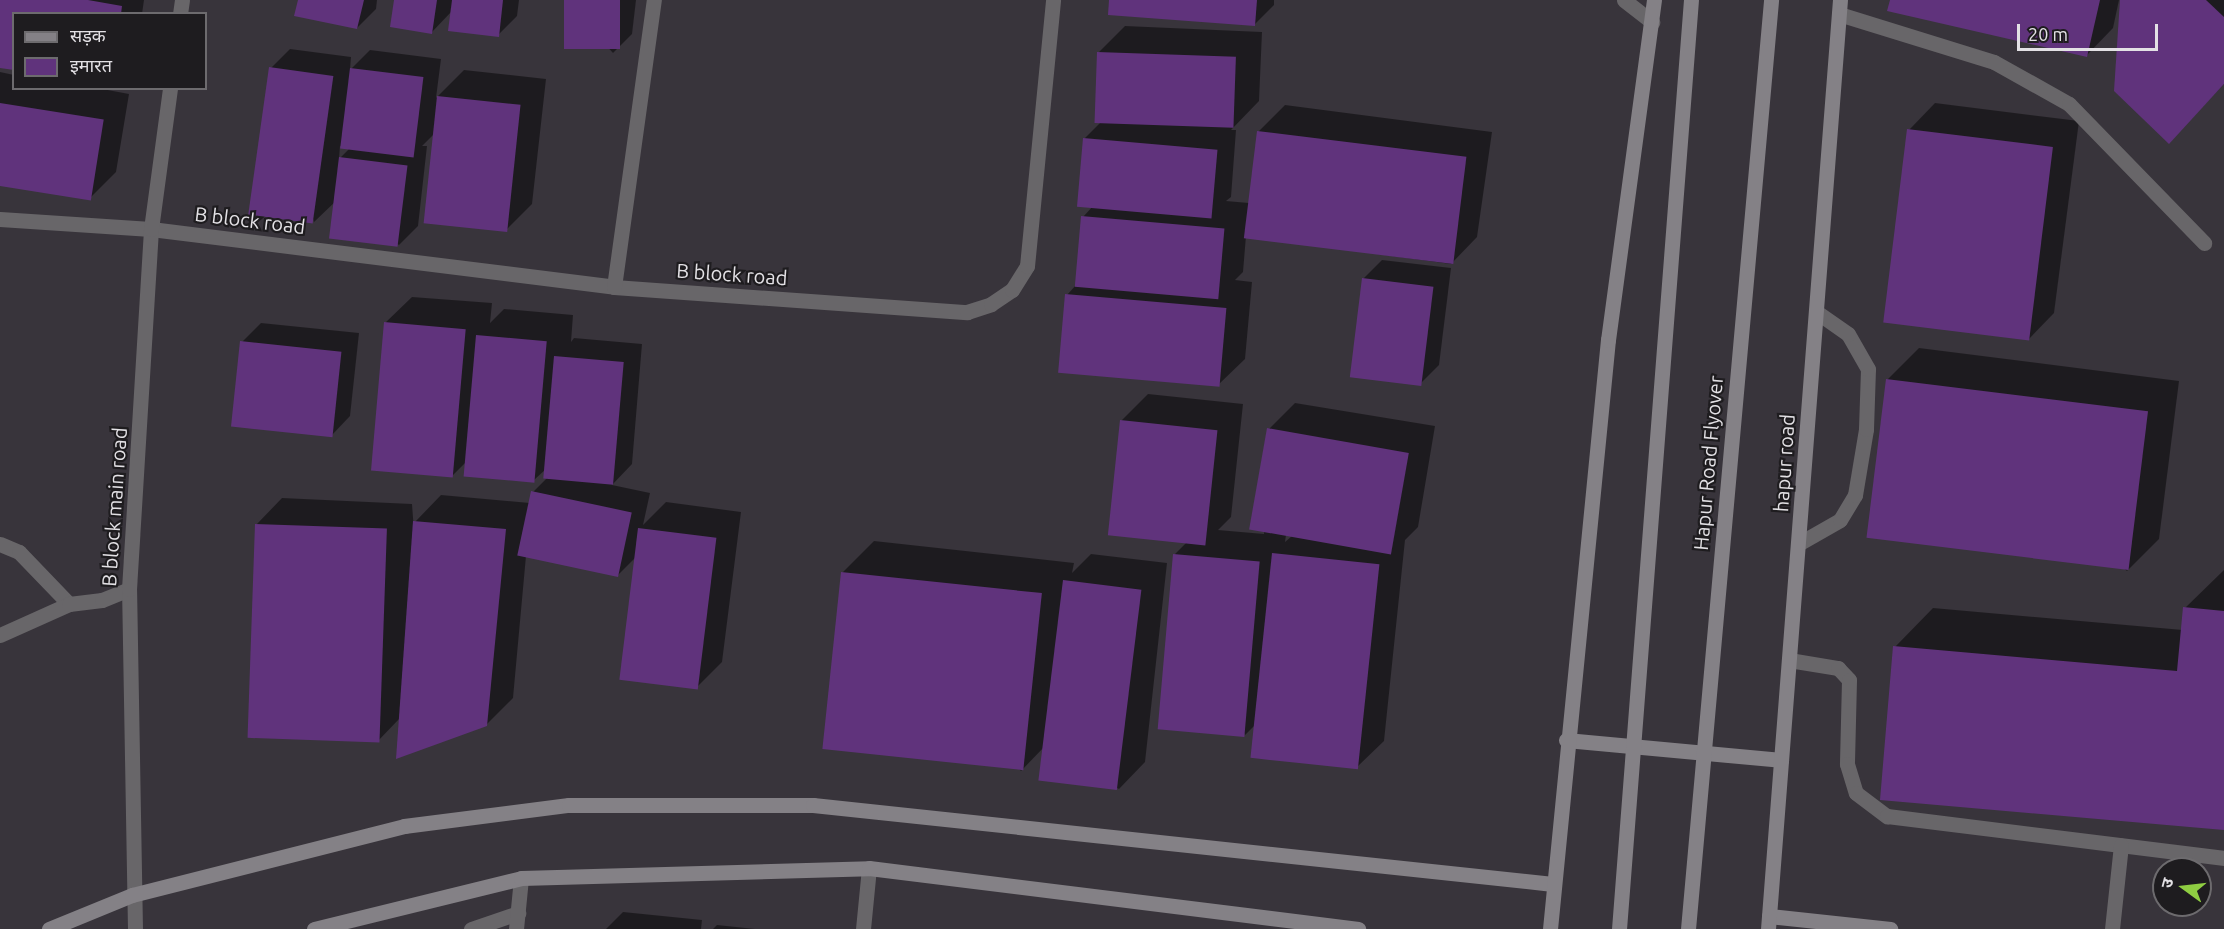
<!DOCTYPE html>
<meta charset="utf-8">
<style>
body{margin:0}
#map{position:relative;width:2224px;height:929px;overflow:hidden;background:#38343b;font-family:Ubuntu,"Noto Sans Devanagari",sans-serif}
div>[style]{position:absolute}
.shadow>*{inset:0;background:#0007}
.building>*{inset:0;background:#60337c;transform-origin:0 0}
.lane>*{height:15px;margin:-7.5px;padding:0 7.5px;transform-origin:7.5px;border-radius:7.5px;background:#686669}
.street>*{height:15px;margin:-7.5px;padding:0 7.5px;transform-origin:7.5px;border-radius:7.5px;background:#686669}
.secondary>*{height:15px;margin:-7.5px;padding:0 7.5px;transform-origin:7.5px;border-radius:7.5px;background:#848186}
.secondary-bridge>*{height:15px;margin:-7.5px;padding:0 7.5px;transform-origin:7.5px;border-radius:7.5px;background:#848186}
span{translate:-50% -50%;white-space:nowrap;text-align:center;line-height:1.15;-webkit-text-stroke:4.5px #1e1c1f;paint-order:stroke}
.street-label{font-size:20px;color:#e3e1e5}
.legend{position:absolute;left:12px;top:12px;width:195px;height:78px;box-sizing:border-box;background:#1e1c1f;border:2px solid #6d6b6e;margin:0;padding:8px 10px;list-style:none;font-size:18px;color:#e3e1e5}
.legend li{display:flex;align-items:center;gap:12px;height:30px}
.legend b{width:30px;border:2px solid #6d6b6e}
.north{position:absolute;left:2152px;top:857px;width:60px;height:60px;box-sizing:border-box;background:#1e1c1f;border:2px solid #6d6b6e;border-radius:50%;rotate:285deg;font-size:16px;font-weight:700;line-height:24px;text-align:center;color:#e3e1e5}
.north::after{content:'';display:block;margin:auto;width:21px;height:27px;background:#8fcd42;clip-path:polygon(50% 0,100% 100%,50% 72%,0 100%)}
.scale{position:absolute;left:2017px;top:24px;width:141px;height:27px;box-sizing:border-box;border:3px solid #e3e1e5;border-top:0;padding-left:8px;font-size:18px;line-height:21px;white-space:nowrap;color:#e3e1e5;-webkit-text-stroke:4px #1e1c1f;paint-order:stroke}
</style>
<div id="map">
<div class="shadow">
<div style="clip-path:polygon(0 0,144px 0,142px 14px,14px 14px,0 66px)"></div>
<div style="clip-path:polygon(299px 0,377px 0,376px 9px,357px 28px)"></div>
<div style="clip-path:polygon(396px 0,519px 0,517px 16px,498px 35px,452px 11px,432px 32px)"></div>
<div style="clip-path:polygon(565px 0,636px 0,632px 34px,613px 53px)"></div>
<div style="clip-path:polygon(1110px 0,1274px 0,1274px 5px,1255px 24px)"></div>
<div style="clip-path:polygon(1891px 0,2119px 0,2113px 28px,2087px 55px)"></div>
<div style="clip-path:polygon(2122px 0,2224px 0,2224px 84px,2169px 142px)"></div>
<div style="clip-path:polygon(1125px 26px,1262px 32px,1259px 101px,1231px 130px,1236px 130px,1231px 197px,1226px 201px,1249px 203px,1259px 131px,1285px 105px,1492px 132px,1477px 237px,1451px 264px,1246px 236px,1243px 272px,1235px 280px,1252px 282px,1245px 359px,1218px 385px,1067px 295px,1076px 285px,1083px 217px,1093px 206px,1084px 139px,1101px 122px,1098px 53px)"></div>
<div style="clip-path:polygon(evenodd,290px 49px,351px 57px,350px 70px,370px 50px,441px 59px,436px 98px,464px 70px,546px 79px,532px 204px,505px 231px,434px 134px,422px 146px,427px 146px,418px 226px,399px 245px,336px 201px,314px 222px,271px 68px,290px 49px,340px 146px,350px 148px,339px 159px,340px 146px)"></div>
<div style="clip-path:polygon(0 72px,14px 75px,14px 88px,97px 88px,129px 94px,116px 172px,90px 198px,0 184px)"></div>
<div style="clip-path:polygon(1935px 103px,2079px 121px,2054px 313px,2028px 340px,1909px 130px)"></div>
<div style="clip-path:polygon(1382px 260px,1451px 268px,1439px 365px,1420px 384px,1363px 279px)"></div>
<div style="clip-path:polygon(412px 297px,492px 303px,490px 323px,504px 309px,573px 315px,571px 342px,574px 338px,642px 344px,632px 464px,612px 485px,650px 493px,643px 525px,666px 502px,741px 512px,722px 662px,695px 689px,636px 557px,618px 575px,526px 556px,513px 698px,486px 725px,400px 718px,377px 742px,256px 525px,282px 498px,412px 504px,414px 531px,415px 522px,441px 495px,530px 503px,533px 492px,547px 478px,546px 469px,534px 480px,466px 462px,453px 475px,385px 323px)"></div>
<div style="clip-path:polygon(261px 323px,359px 333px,350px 416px,332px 435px,242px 342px)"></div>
<div style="clip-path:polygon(1919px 348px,2179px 381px,2159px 539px,2127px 571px,1887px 380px)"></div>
<div style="clip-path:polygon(evenodd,1148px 394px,1243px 404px,1231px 517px,1218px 530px,1264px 534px,1269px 429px,1295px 403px,1435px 426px,1418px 527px,1405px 540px,1384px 741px,1357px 767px,1255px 725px,1245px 735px,1175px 554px,1188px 541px,1121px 421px,1148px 394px,1286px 535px,1292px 536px,1285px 542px,1286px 535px)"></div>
<div style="clip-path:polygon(874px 541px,1074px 563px,1072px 573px,1091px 554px,1167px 563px,1145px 762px,1119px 789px,1046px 745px,1021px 771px,842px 573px)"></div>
<div style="clip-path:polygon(2224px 570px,2224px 829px,1895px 647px,1933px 608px,2183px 630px,2185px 608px)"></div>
<div style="clip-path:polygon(623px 912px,702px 920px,701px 929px,606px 929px)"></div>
<div style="clip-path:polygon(717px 925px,755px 929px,713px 929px)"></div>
</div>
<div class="building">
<div style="clip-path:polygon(0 0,88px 0,122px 6px,121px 14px,14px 14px,14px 70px,0 68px)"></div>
<div style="clip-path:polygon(298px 0,364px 0,357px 29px,294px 16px)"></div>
<div style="clip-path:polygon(394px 0,437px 0,432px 34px,390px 27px)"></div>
<div style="clip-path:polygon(452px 0,503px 0,499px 37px,448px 31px)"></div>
<div style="left:564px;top:0;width:56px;height:49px"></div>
<div style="clip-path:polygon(1109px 0,1257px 0,1255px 26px,1108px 15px)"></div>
<div style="clip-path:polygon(1890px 0,2100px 0,2087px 57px,1887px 11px)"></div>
<div style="clip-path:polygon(2120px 0,2206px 0,2224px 17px,2224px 84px,2169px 144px,2114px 91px)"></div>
<div style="left:1097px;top:52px;width:139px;height:71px;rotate:2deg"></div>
<div style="left:269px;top:67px;width:65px;height:149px;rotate:8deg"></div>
<div style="left:350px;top:68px;width:74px;height:81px;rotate:7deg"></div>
<div style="left:437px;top:96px;width:84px;height:128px;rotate:6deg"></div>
<div style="left:0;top:103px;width:105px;height:82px;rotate:9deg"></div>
<div style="left:1907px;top:129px;width:147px;height:195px;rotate:7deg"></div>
<div style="left:1257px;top:131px;width:211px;height:108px;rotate:7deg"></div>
<div style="left:1083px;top:138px;width:135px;height:69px;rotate:5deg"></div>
<div style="left:339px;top:157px;width:69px;height:82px;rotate:7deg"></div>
<div style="left:1081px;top:216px;width:144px;height:71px;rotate:5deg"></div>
<div style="left:1362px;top:278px;width:72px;height:100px;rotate:7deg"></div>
<div style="left:1065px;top:294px;width:162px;height:79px;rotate:5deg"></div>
<div style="left:384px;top:322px;width:82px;height:149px;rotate:5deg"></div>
<div style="left:476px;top:335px;width:71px;height:142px;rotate:5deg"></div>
<div style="left:240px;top:341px;width:102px;height:86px;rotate:6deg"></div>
<div style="left:554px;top:356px;width:70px;height:123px;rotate:5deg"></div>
<div style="left:1886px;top:379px;width:264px;height:160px;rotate:7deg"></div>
<div style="left:1120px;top:420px;width:98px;height:116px;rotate:6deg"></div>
<div style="left:1267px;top:428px;width:144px;height:103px;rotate:10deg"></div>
<div style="left:531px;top:491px;width:103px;height:66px;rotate:12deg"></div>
<div style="clip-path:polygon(413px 521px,506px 529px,487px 726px,396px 759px)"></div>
<div style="left:255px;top:524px;width:132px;height:214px;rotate:2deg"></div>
<div style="left:638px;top:528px;width:79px;height:153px;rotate:7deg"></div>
<div style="left:1272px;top:553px;width:108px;height:206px;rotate:6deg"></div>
<div style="left:1173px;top:554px;width:87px;height:176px;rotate:5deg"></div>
<div style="left:841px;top:572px;width:202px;height:178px;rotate:6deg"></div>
<div style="left:1063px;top:580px;width:79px;height:202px;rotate:7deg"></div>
<div style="clip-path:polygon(2183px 607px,2224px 611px,2224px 830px,1880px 800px,1893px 646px,2177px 671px)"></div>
</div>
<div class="lane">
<div style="left:1798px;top:544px;width:48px;rotate:-29.7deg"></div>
<div style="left:1840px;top:520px;width:29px;rotate:-59deg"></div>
<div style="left:1855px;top:495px;width:67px;rotate:-80.5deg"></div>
<div style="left:1866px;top:429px;width:60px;rotate:-88.1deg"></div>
<div style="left:1868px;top:369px;width:40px;rotate:-119.7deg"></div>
<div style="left:1848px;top:334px;width:39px;rotate:-145deg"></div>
<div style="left:1789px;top:660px;width:50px;rotate:9.3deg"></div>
<div style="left:1838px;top:668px;width:16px;rotate:47deg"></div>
<div style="left:1849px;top:680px;width:84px;rotate:91.4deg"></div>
<div style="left:1847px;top:764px;width:30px;rotate:73deg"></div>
<div style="left:1856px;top:793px;width:39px;rotate:37deg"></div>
<div style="left:1887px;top:816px;width:340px;rotate:7.1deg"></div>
<div style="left:471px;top:929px;width:50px;rotate:-18.8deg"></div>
<div style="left:2112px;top:929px;width:84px;rotate:-83.9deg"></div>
</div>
<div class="street">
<div style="left:1624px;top:0;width:36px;rotate:38deg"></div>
<div style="left:180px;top:14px;width:14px;rotate:-82deg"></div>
<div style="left:1839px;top:14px;width:162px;rotate:17.2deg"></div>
<div style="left:1994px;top:62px;width:86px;rotate:29.2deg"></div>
<div style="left:2069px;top:104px;width:194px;rotate:45.8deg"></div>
<div style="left:0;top:219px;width:151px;rotate:3.8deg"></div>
<div style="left:151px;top:229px;width:467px;rotate:7.1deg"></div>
<div style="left:614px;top:287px;width:354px;rotate:4.1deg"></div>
<div style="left:967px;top:312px;width:25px;rotate:-18deg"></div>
<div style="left:991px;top:304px;width:25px;rotate:-34deg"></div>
<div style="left:1012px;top:290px;width:28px;rotate:-58deg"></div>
<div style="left:1027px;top:266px;width:267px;rotate:-84.4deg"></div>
<div style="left:614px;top:287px;width:290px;rotate:-82.1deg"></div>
<div style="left:0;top:544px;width:21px;rotate:23deg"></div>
<div style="left:19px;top:552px;width:72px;rotate:46.1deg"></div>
<div style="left:0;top:635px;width:76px;rotate:-24.2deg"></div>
<div style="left:69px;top:604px;width:33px;rotate:-7deg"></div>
<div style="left:102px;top:600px;width:29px;rotate:-22deg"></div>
<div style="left:135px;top:929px;width:340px;rotate:-91deg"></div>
<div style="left:129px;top:589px;width:361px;rotate:-86.5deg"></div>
<div style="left:151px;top:229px;width:142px;rotate:-82.3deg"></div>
<div style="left:516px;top:929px;width:51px;rotate:-84.4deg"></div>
<div style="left:863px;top:929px;width:61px;rotate:-84.4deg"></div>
</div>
<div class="secondary">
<div style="left:1566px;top:740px;width:216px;rotate:5.3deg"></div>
<div style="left:1769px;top:916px;width:122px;rotate:6.1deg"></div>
<div style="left:49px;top:929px;width:90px;rotate:-22.3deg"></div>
<div style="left:132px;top:895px;width:281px;rotate:-14.2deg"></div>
<div style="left:404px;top:826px;width:166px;rotate:-7.3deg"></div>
<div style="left:569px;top:805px;width:244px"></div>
<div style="left:813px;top:805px;width:744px;rotate:6.09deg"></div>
<div style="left:314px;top:929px;width:213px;rotate:-13.8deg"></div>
<div style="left:521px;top:878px;width:348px;rotate:-1.6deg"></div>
<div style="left:869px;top:868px;width:493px;rotate:7.1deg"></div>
<div style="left:1550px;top:929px;width:592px;rotate:-84.38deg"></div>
<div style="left:1608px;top:340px;width:343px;rotate:-82.3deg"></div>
<div style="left:1768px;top:929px;width:932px;rotate:-85.57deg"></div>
</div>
<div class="secondary-bridge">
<div style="left:1619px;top:929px;width:932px;rotate:-85.57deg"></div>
<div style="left:1688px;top:929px;width:933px;rotate:-84.89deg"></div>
</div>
<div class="street-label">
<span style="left:250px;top:220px;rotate:7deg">B block road</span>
<span style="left:732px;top:274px;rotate:4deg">B block road</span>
<span style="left:1708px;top:463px;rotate:-85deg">Hapur Road Flyover</span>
<span style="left:1784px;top:463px;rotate:-86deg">hapur road</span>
<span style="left:114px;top:507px;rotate:-86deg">B block main road</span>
</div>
<ul class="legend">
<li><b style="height:8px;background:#848186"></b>सड़क</li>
<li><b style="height:16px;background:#60337c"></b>इमारत</li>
</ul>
<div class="north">उ</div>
<div class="scale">20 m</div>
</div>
